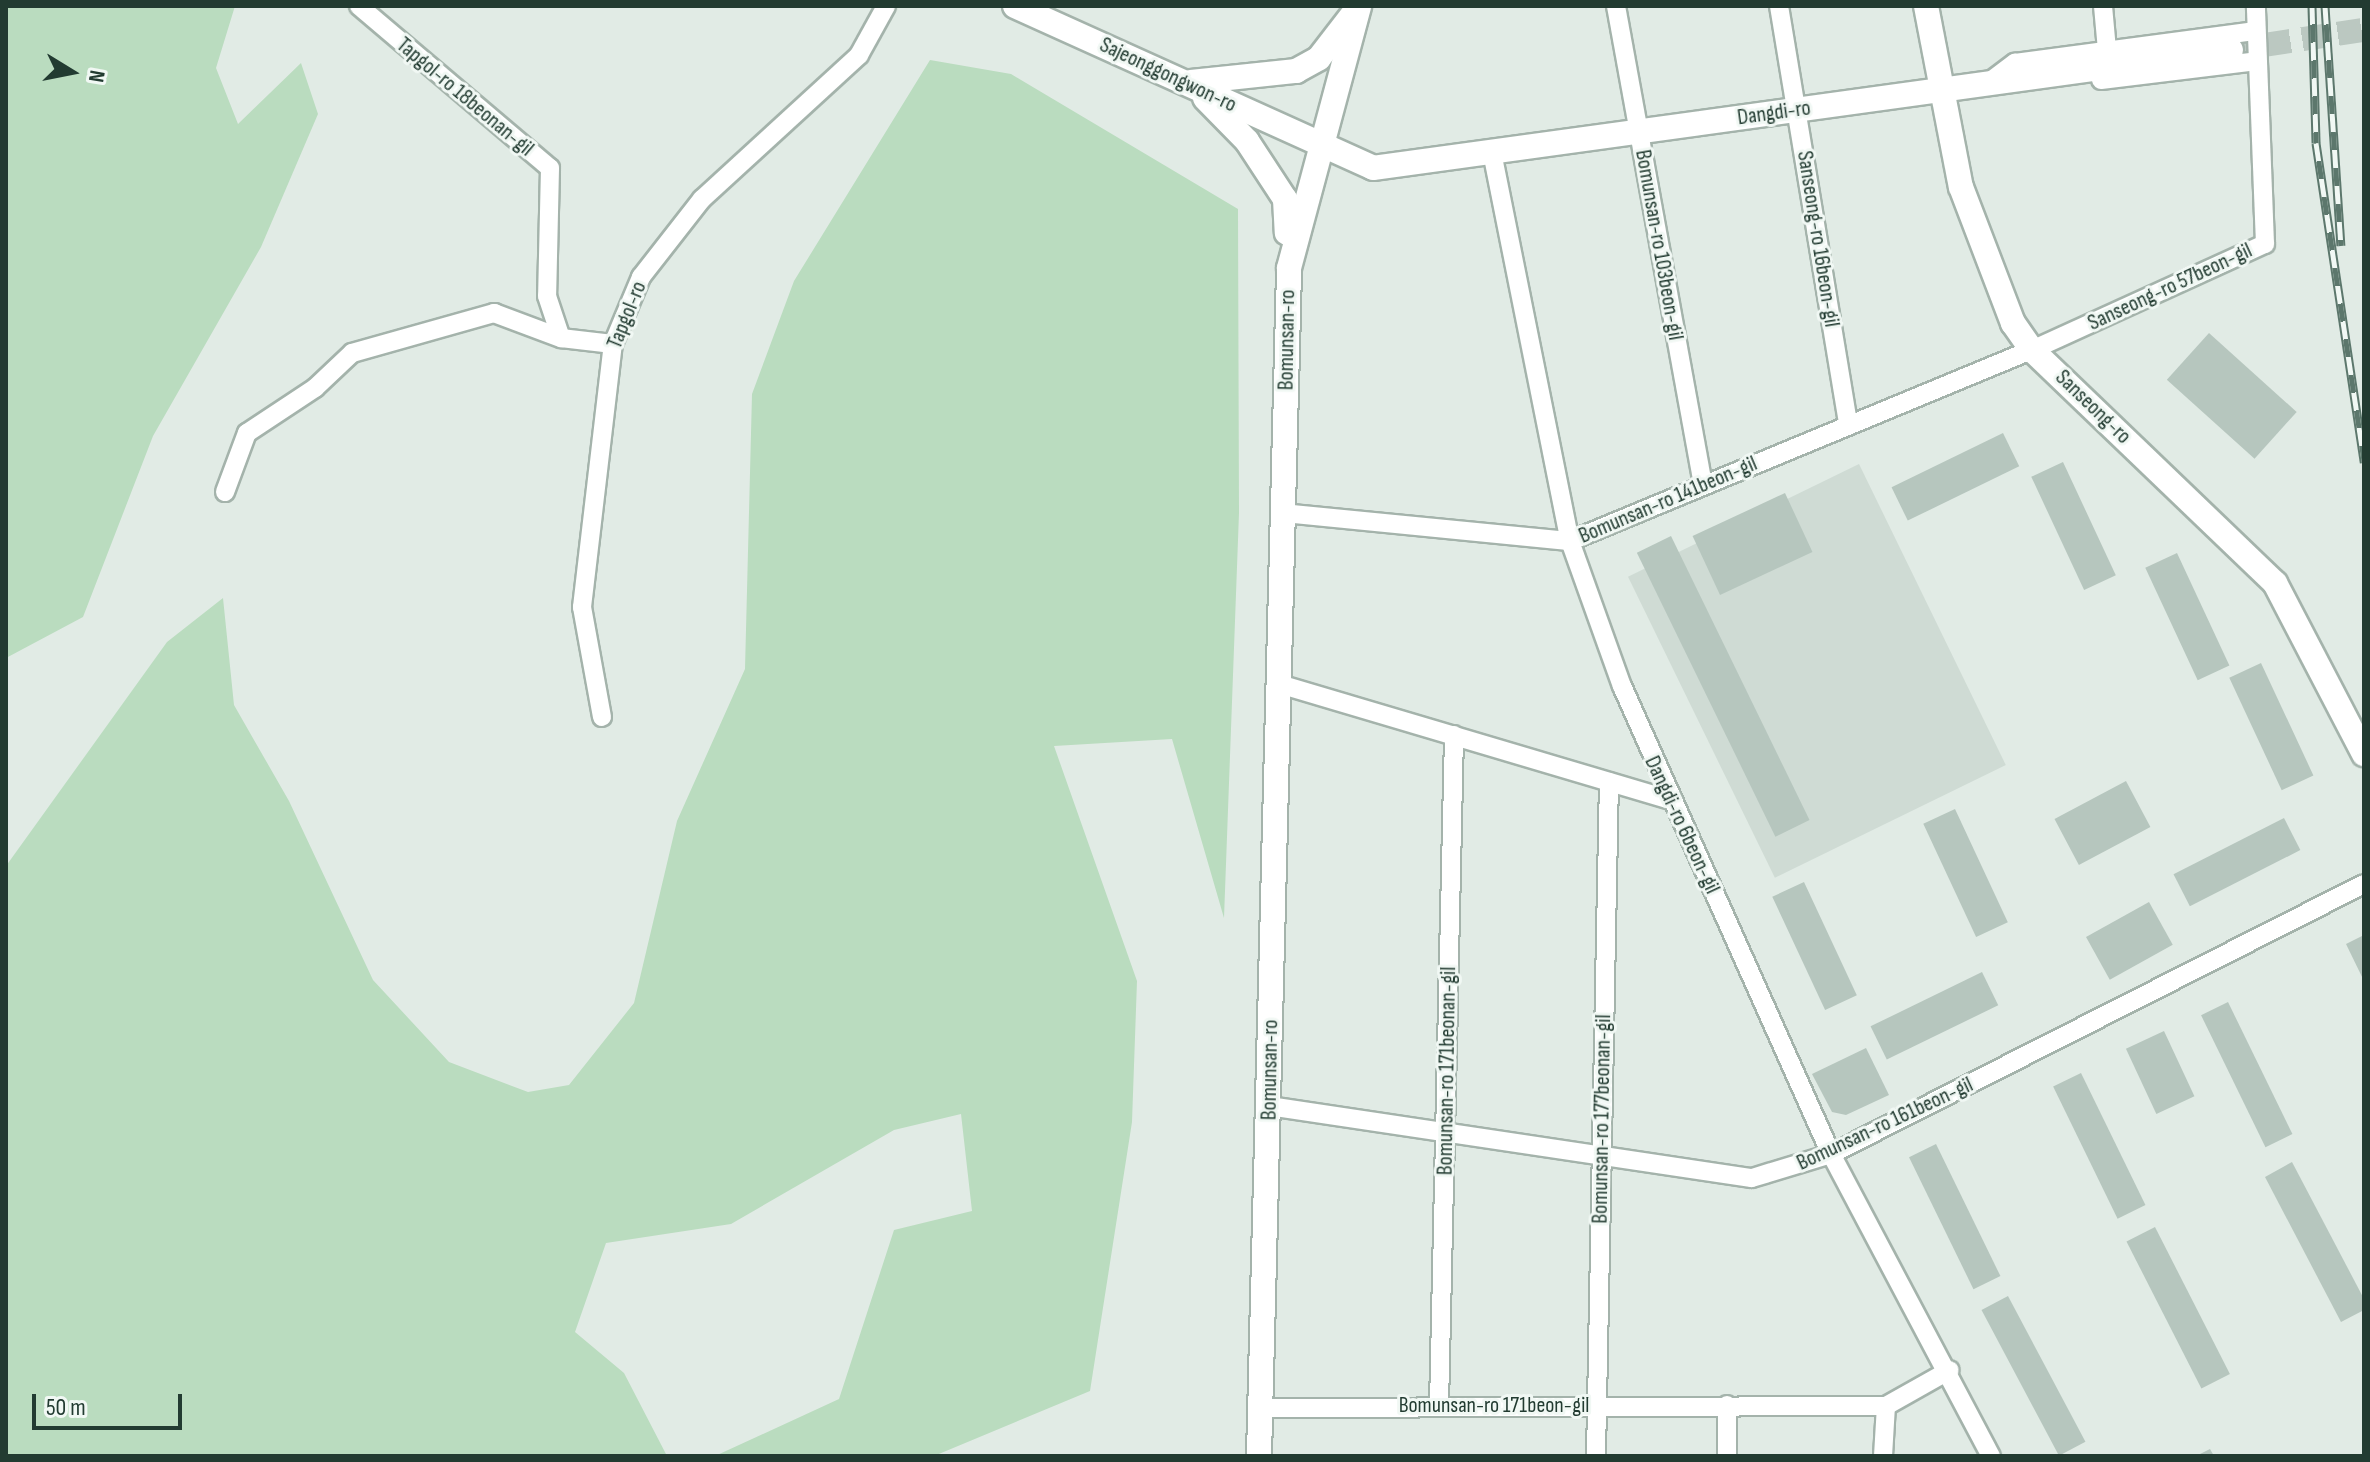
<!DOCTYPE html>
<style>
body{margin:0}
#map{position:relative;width:2370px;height:1462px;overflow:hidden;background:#e1ebe5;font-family:"Sofia Sans Condensed",sans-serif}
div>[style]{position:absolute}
.built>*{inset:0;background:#cfdbd4;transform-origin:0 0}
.green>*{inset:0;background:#badcbf}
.building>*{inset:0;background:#b6c6be;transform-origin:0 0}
.secondary-tunnel>*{height:24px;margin-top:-12px;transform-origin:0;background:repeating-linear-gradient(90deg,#bbc8c1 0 24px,transparent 0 36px)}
.roads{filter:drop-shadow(2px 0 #a4b3ab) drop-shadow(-2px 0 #a4b3ab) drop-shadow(0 2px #a4b3ab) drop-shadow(0 -2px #a4b3ab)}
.street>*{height:18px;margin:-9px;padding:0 9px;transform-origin:9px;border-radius:9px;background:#fff}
.secondary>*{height:24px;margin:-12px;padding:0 12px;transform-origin:12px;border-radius:12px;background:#fff}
.rail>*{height:9px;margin-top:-4.5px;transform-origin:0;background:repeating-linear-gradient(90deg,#f1f8f4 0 18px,#5c776c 0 36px);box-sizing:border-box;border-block:2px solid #5c776c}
span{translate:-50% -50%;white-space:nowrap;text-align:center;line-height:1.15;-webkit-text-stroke:6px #f1f8f4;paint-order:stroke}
.street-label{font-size:22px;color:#223b31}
.frame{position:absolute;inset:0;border:8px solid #223b31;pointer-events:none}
.north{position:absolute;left:32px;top:32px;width:80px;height:80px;-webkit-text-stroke:6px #f1f8f4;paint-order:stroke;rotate:100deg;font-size:22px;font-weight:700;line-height:32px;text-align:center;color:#223b31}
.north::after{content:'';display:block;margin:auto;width:28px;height:36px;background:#223b31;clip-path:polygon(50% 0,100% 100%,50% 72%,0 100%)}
.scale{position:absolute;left:32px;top:1394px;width:150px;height:36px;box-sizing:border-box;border:4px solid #223b31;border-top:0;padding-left:10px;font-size:24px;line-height:28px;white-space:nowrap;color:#223b31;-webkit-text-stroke:6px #f1f8f4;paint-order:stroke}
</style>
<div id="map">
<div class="built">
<div style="left:1859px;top:464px;width:335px;height:257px;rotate:64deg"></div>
</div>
<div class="green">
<div style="clip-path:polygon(6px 6px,235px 6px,216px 68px,238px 124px,301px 63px,318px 114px,261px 247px,153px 436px,83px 617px,6px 658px)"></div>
<div style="clip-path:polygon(930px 60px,1011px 74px,1238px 209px,1239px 513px,1224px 918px,1172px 739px,1054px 746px,1137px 981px,1132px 1122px,1090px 1391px,934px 1456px,715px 1456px,839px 1399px,894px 1230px,972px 1211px,961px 1114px,894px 1130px,731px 1224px,606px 1243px,575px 1332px,624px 1373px,667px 1456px,6px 1456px,6px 866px,167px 642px,223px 598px,234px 705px,289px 801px,373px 980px,449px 1062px,528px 1092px,569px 1085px,634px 1003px,677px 821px,745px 669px,752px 394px,794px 281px)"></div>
</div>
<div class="building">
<div style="left:2209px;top:333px;width:118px;height:63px;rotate:42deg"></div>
<div style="left:2003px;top:433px;width:37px;height:124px;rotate:64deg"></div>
<div style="left:2063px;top:462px;width:125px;height:35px;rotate:65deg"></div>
<div style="left:1785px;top:493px;width:65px;height:102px;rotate:65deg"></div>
<div style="left:1671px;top:536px;width:316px;height:38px;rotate:64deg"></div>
<div style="left:2177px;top:553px;width:124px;height:35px;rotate:65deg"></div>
<div style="left:2261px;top:663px;width:124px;height:35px;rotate:65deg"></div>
<div style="left:2126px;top:781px;width:52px;height:81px;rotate:62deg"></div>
<div style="left:1955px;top:809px;width:125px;height:35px;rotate:65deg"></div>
<div style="left:2284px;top:818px;width:36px;height:124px;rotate:63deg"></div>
<div style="left:1804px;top:882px;width:125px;height:35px;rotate:65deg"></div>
<div style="left:2149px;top:902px;width:49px;height:72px;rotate:61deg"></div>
<div style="clip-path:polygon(2364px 935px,2364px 981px,2346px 944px)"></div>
<div style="left:1982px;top:972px;width:37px;height:124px;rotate:64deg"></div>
<div style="left:2228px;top:1002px;width:147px;height:30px;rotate:64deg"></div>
<div style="left:2164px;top:1031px;width:72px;height:42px;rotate:65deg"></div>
<div style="clip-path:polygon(1866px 1048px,1889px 1095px,1846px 1115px,1832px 1112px,1812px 1074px)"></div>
<div style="left:2081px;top:1073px;width:147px;height:31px;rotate:64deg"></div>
<div style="left:1936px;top:1144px;width:147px;height:30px;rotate:64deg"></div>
<div style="clip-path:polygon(2292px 1162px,2364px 1299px,2364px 1310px,2341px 1322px,2265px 1177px)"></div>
<div style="left:2155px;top:1227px;width:165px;height:32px;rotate:63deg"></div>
<div style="left:2008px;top:1296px;width:165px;height:30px;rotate:62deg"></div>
<div style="clip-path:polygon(2210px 1449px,2214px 1456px,2196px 1456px)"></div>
</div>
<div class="secondary-tunnel">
<div style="left:2231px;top:50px;width:134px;rotate:-8.6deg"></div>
</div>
<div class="roads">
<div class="street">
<div style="left:359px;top:6px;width:250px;rotate:40.3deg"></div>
<div style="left:550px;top:168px;width:128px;rotate:91.3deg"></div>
<div style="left:547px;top:296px;width:44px;rotate:71.6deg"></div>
<div style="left:1616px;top:6px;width:487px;rotate:79.7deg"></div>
<div style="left:1779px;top:6px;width:425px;rotate:80.6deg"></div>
<div style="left:2103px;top:6px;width:44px;rotate:84.8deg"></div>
<div style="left:2101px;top:80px;width:157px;rotate:-6.9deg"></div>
<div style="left:1988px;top:83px;width:34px;rotate:-37deg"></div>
<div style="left:2015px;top:63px;width:243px;rotate:-7.6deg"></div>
<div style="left:1492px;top:152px;width:397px;rotate:78.7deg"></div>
<div style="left:1570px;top:541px;width:154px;rotate:70.3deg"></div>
<div style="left:1622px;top:686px;width:513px;rotate:65.94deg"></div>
<div style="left:1831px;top:1154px;width:342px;rotate:62.1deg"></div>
<div style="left:225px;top:492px;width:63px;rotate:-69.6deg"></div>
<div style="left:247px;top:433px;width:82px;rotate:-33.5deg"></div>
<div style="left:315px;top:388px;width:51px;rotate:-43.4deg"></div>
<div style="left:352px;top:353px;width:148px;rotate:-15.7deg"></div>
<div style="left:494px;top:313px;width:72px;rotate:20.5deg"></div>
<div style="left:561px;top:338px;width:52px;rotate:6.6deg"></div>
<div style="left:1283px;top:513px;width:288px;rotate:5.6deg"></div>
<div style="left:1570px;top:541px;width:500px;rotate:-22.5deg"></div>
<div style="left:2032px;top:350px;width:256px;rotate:-24.5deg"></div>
<div style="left:2265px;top:244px;width:238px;rotate:-92.2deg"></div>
<div style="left:1279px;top:684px;width:405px;rotate:16.5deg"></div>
<div style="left:602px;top:717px;width:112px;rotate:-100.3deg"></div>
<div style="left:582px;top:607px;width:265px;rotate:-83.3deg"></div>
<div style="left:613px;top:344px;width:73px;rotate:-67.3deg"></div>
<div style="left:641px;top:277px;width:99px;rotate:-52deg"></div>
<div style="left:702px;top:199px;width:213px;rotate:-42.5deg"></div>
<div style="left:859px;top:55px;width:56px;rotate:-61.1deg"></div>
<div style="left:1269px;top:1106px;width:488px;rotate:8.5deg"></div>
<div style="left:1752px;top:1178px;width:83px;rotate:-16.9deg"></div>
<div style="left:1831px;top:1154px;width:597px;rotate:-26.87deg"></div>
<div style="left:1439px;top:1406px;width:671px;rotate:-88.72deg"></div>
<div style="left:1262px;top:1408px;width:624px;rotate:-0.18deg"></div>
<div style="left:1886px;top:1406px;width:73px;rotate:-29.4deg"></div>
<div style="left:1596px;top:1456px;width:674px;rotate:-88.9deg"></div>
<div style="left:1727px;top:1456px;width:51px;rotate:-90deg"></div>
<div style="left:1883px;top:1456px;width:50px;rotate:-86.6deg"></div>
</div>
<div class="secondary">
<div style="left:1015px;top:6px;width:393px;rotate:24.3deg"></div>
<div style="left:1373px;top:168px;width:866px;rotate:-7.83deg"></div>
<div style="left:1926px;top:6px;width:184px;rotate:79.1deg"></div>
<div style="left:1961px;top:187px;width:146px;rotate:69.1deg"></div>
<div style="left:2013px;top:323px;width:33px;rotate:55deg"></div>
<div style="left:2032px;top:350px;width:337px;rotate:43.8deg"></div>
<div style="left:2275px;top:583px;width:193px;rotate:62.5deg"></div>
<div style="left:1191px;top:82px;width:106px;rotate:-6deg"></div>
<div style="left:1296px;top:71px;width:26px;rotate:-29deg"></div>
<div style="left:1319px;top:58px;width:56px;rotate:-52.3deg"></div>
<div style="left:1205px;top:98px;width:60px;rotate:45.7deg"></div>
<div style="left:1247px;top:141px;width:69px;rotate:56.8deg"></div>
<div style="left:1285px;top:199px;width:34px;rotate:87deg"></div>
<div style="left:1259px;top:1456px;width:1188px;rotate:-88.55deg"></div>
<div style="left:1289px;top:268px;width:271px;rotate:-75deg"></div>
</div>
</div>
<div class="rail">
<div style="left:2312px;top:6px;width:137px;rotate:88.3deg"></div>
<div style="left:2316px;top:143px;width:323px;rotate:81.4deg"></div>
<div style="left:2325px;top:6px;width:240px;rotate:86.2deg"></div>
</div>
<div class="street-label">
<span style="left:1168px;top:75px;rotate:25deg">Sajeonggongwon-ro</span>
<span style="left:465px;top:97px;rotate:40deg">Tapgol-ro 18beonan-gil</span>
<span style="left:1774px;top:113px;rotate:-8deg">Dangdi-ro</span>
<span style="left:1818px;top:239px;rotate:81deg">Sanseong-ro 16beon-gil</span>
<span style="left:1659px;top:245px;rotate:80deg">Bomunsan-ro 103beon-gil</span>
<span style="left:2170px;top:287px;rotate:-25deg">Sanseong-ro 57beon-gil</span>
<span style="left:627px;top:315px;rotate:-68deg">Tapgol-ro</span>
<span style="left:1287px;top:340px;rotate:-89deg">Bomunsan-ro</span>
<span style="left:2093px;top:407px;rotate:44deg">Sanseong-ro</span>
<span style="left:1668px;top:500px;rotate:-23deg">Bomunsan-ro 141beon-gil</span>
<span style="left:1682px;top:825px;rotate:65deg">Dangdi-ro 6beon-gil</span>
<span style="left:1270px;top:1070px;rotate:-89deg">Bomunsan-ro</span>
<span style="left:1447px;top:1071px;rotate:-89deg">Bomunsan-ro 171beonan-gil</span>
<span style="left:1602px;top:1119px;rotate:-89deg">Bomunsan-ro 177beonan-gil</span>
<span style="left:1885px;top:1124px;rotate:-25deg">Bomunsan-ro 161beon-gil</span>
<span style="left:1494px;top:1406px">Bomunsan-ro 171beon-gil</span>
</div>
<div class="frame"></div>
<div class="north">N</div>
<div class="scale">50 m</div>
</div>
